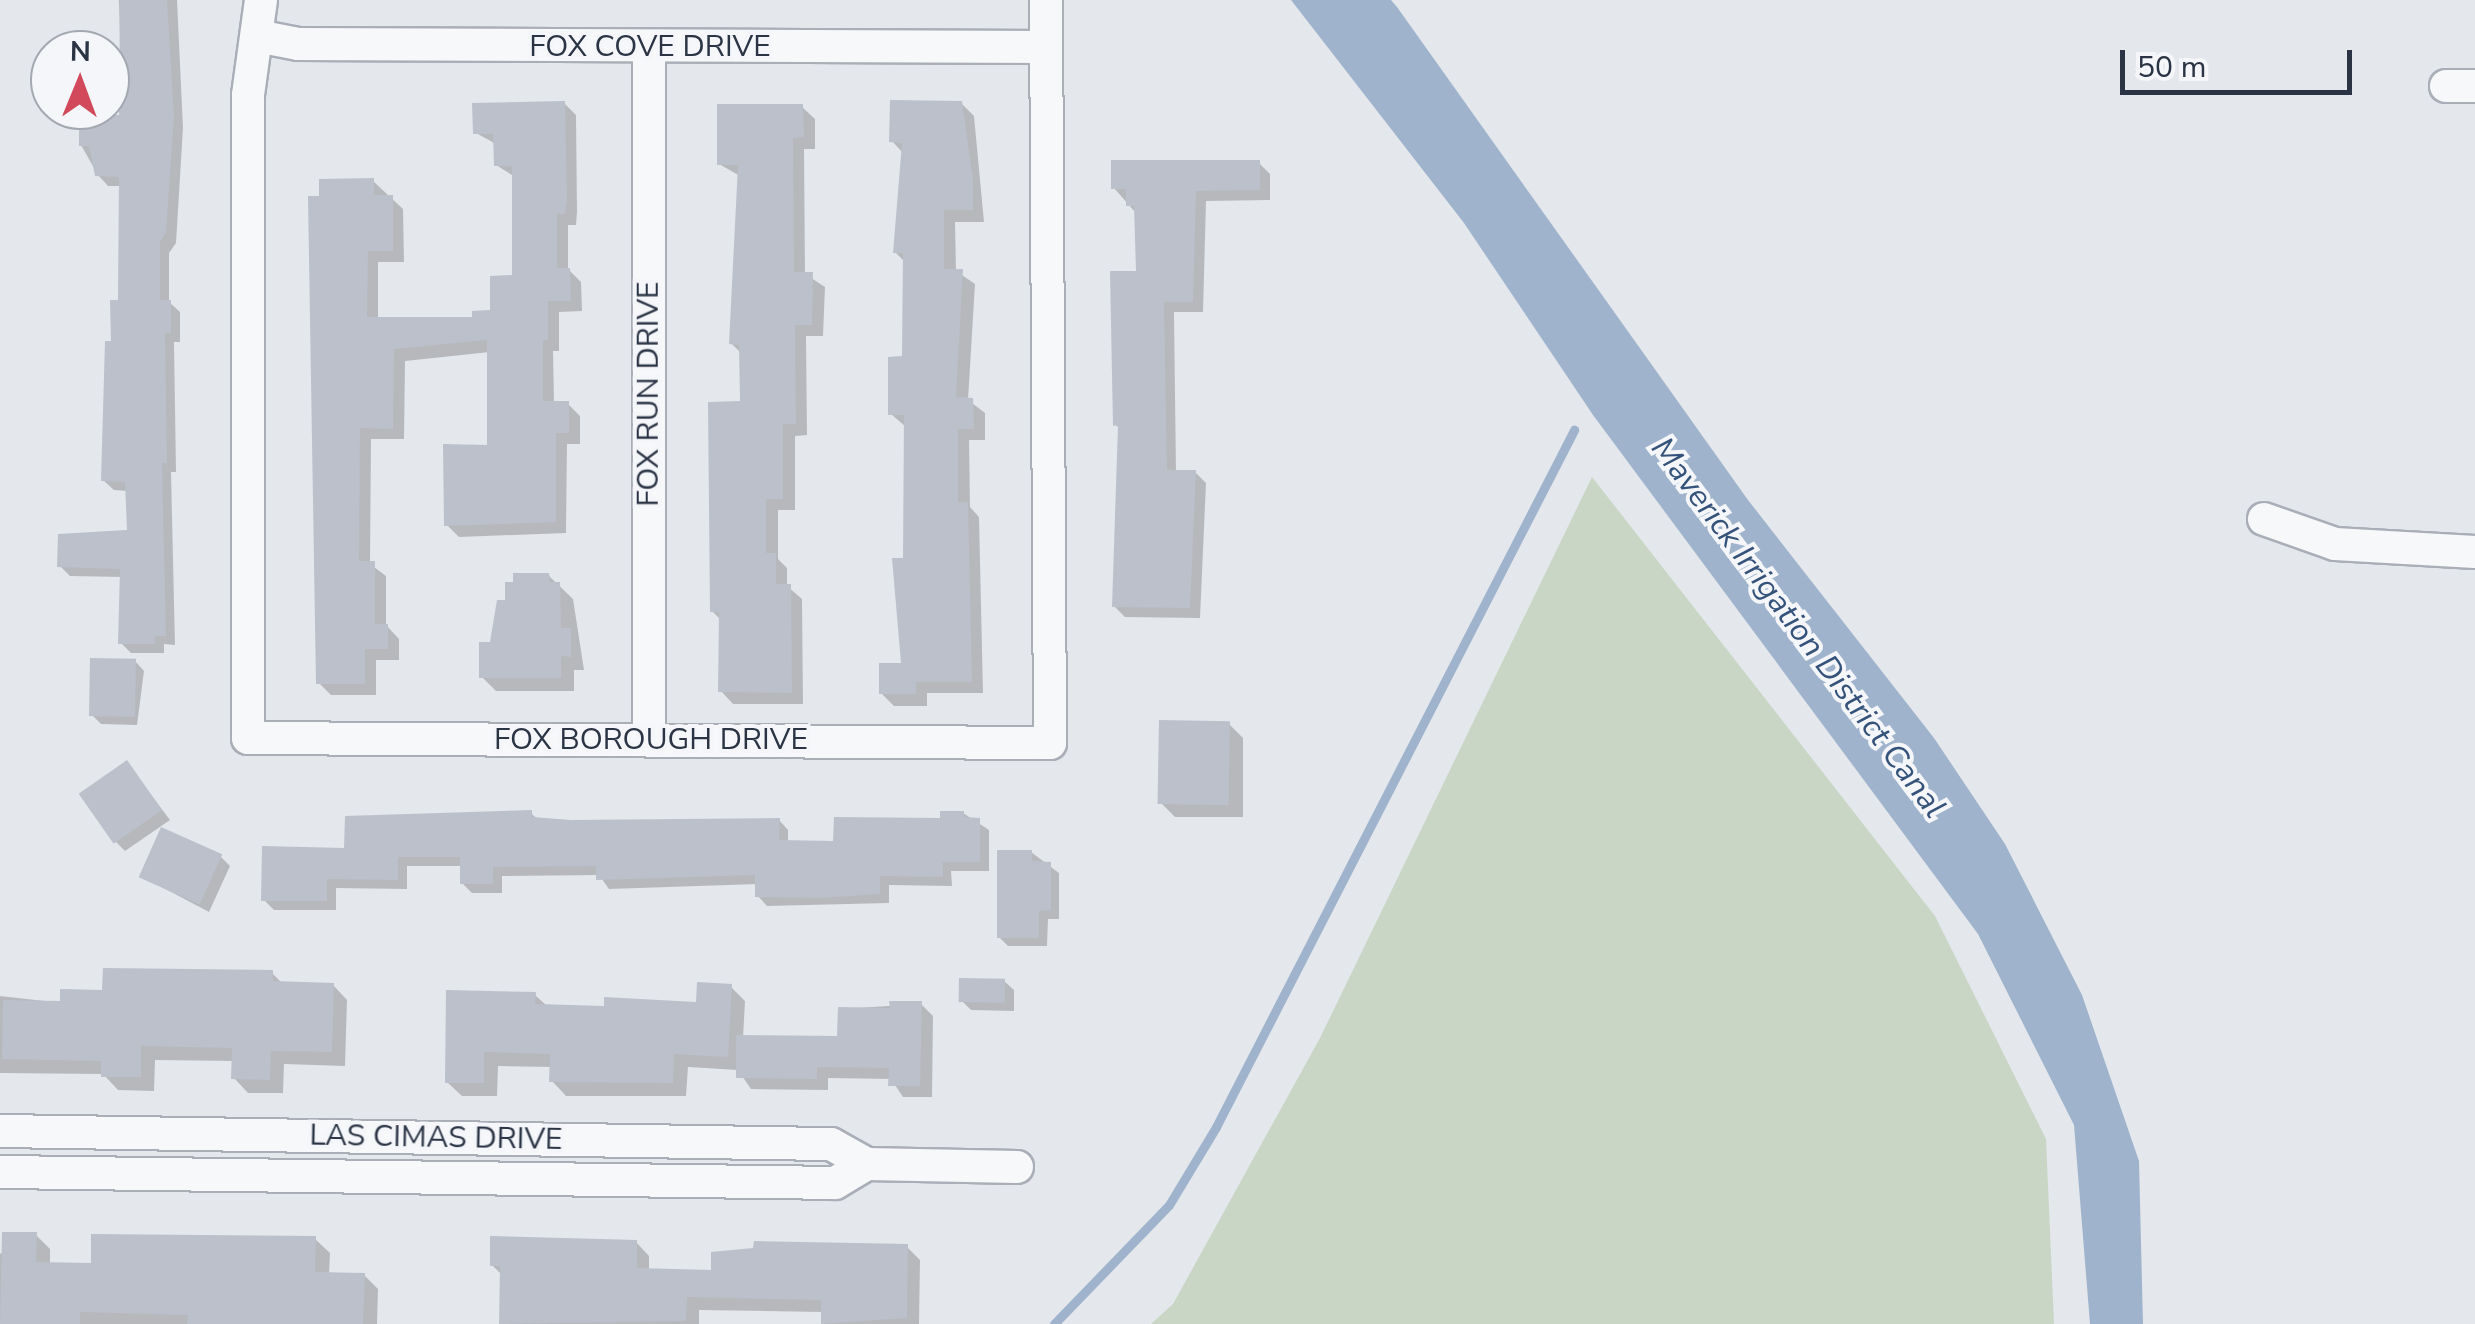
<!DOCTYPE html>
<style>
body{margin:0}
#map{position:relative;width:2475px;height:1324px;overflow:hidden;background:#e4e7ec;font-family:"Nunito Sans",sans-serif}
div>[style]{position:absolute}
.green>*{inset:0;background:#c9d6c5}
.water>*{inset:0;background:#9fb4cc}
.shadow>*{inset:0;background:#0003}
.stream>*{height:9px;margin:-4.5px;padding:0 4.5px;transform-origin:4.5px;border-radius:4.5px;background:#9fb4cc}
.building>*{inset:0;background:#bbc0ca;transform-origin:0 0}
.roads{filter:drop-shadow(2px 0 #a9aeb7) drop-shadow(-2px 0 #a9aeb7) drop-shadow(0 2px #a9aeb7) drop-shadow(0 -2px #a9aeb7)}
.minor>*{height:32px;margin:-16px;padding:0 16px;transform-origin:16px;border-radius:16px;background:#f7f8fa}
span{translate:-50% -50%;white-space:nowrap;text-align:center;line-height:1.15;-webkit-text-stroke:8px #f4f6f9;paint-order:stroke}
.street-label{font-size:30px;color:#2b3445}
.water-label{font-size:32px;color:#34527a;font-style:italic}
.north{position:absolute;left:30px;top:30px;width:100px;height:100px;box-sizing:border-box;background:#f4f6f9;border:2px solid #a4a8b1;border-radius:50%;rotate:1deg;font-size:28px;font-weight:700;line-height:40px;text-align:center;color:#2b3445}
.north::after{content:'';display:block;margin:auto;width:35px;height:45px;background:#d1495b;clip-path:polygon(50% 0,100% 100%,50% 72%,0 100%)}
.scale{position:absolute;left:2120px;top:50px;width:232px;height:45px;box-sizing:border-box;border:5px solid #2b3445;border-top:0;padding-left:12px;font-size:30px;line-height:35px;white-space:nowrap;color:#2b3445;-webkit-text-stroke:8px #f4f6f9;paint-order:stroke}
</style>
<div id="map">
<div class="green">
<div style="clip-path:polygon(1592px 477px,1935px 916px,2046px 1139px,2054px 1324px,1151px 1324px,1173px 1304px,1320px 1038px)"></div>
</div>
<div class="water">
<div style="clip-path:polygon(1291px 0,1391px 0,1397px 7px,1748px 500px,1934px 738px,2005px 844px,2082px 995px,2139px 1161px,2143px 1324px,2090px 1324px,2074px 1125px,1978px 934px,1593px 415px,1464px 223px)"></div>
</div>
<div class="shadow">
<div style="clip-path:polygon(119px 0,177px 0,183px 128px,176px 243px,169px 253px,169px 302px,180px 312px,180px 342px,174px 342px,176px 472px,171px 472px,175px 645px,164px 644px,164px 653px,131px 653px,121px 643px,123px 577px,70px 576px,60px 566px,130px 532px,128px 491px,114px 490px,103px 480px,120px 302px,122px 186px,108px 186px,98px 175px,81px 145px,122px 118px)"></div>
<div style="clip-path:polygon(564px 103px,576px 115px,577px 212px,576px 225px,568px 225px,568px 269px,581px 282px,582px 311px,559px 312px,559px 351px,553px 351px,554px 404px,568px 404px,580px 416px,580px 444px,567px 444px,566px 533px,459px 537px,447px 525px,490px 447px,490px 352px,405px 361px,404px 439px,371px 439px,370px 564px,386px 576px,386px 625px,399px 639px,399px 660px,376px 660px,376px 695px,331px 695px,319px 683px,373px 181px,403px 209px,404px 262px,378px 262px,378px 320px,475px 320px,492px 313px,515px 278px,515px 177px,496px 165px,496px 144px,476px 133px)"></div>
<div style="clip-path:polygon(961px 103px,974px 116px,984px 222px,955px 222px,956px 271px,975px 284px,968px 400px,985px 413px,985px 440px,969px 440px,970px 507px,979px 517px,983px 693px,927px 693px,927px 706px,894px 706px,881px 693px,903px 665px,906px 427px,891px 414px,905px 359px,905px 262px,895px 252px,903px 153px,892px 141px)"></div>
<div style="clip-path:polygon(802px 107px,815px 119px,815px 149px,804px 149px,805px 274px,825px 287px,823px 336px,806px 336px,807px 435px,795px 436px,795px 510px,778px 510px,778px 559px,787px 568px,787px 586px,802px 599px,803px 704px,733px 704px,721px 691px,721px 620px,712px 611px,742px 404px,742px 354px,732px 344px,740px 176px,719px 164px)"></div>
<div style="clip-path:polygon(1259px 163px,1270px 174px,1270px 200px,1206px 201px,1203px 312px,1174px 312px,1176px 473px,1195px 472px,1206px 483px,1200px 618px,1125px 617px,1114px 606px,1121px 430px,1116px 425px,1138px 274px,1136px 213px,1114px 188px)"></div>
<div style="clip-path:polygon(548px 575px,573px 599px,584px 670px,574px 670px,574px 691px,496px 691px,482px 677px,508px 602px)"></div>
<div style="clip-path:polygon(135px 661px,144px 671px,137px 725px,101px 724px,92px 715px)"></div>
<div style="clip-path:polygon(1229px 724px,1243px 738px,1243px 817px,1175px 817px,1161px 803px)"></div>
<div style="clip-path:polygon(127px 763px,170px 820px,125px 851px,116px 842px)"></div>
<div style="clip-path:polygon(531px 813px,538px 820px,779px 820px,788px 830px,788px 843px,836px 844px,963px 813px,989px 830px,989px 871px,951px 871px,952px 886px,889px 885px,889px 903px,767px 906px,758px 896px,758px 884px,609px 889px,599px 875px,502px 876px,502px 893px,472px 893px,462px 883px,462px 866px,407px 866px,407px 889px,336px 888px,336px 910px,274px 910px,264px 900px,346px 850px)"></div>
<div style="clip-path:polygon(1031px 852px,1059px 873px,1059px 919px,1048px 919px,1047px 946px,1008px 946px,999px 937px)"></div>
<div style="clip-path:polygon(220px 856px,230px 866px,209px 912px,141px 876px)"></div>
<div style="clip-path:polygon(272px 973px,283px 984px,333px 985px,347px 1000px,345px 1066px,284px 1064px,283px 1093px,248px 1093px,234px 1078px,234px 1061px,155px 1060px,154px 1091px,118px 1090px,103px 1074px,0 1073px,0 996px,62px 1003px)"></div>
<div style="clip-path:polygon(1004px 981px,1014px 990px,1014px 1011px,971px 1010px,962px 1001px)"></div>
<div style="clip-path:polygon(731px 987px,745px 1001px,743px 1038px,840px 1038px,840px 1009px,921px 1004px,933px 1016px,932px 1097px,903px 1097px,891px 1079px,828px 1078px,828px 1090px,751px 1089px,738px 1070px,688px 1067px,686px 1096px,566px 1096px,552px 1081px,553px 1067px,498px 1066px,497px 1096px,462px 1096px,447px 1082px,535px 995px,547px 1006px,606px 1008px,699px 1004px)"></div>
<div style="clip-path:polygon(36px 1235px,50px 1249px,50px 1265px,93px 1266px,315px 1239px,330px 1253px,329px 1274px,364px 1275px,378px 1289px,377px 1324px,0 1324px,0 1254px)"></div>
<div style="clip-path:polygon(636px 1242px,649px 1256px,649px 1271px,713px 1273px,907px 1247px,920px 1260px,919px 1324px,824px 1324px,824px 1312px,699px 1310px,699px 1324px,502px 1324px,502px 1275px,492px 1265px)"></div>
</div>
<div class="stream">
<div style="left:1054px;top:1324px;width:165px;rotate:-46deg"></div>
<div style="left:1169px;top:1205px;width:91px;rotate:-58.9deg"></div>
<div style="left:1216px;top:1127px;width:784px;rotate:-62.81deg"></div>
</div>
<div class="building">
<div style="clip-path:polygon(120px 0,167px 0,174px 117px,166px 232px,160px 242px,160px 300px,171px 300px,171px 333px,165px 333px,167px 463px,162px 463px,166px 636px,155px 636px,155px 644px,118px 644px,120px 569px,57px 567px,58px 534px,127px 530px,125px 482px,101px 481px,105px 341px,111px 341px,110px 300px,118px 300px,119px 177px,95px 176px,89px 146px,79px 146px,79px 114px,119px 115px)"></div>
<div style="clip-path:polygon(890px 100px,962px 101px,973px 180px,973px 210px,944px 210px,944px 269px,963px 269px,956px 397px,973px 398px,974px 429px,958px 429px,958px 502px,968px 502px,972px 682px,916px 682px,916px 694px,879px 694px,879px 663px,901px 663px,892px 558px,903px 558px,904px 415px,888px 415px,888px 357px,902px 356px,903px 253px,893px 253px,902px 143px,889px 142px)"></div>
<div style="clip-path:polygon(565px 101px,567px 199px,565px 214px,557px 214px,557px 268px,570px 268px,571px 301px,548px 301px,548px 340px,543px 340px,543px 401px,569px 401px,569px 433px,556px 433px,556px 522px,444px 526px,443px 444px,487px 445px,487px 340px,394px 349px,393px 429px,360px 428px,359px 561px,375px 561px,375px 624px,388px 624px,388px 649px,365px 649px,365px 684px,316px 684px,308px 196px,319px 196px,319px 179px,374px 178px,374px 195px,393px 195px,393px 251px,368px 251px,367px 317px,472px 317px,472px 311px,490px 310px,490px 276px,512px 275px,512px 166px,494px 166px,493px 134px,473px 134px,472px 103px)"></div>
<div style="clip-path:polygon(717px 104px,803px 104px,804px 137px,793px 138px,794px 272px,813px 272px,812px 325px,795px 325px,796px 424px,783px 424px,783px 499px,766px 499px,766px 553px,776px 553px,776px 584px,791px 584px,792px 693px,718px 692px,719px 612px,710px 612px,708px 402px,740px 401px,739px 345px,729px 344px,738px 165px,717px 165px)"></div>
<div style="clip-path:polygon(1111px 160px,1260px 160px,1260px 190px,1196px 191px,1193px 302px,1164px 302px,1167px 470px,1196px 470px,1190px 608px,1112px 607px,1118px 425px,1113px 426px,1110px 271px,1136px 271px,1134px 206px,1126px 206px,1126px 189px,1111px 189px)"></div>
<div style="clip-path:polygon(513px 573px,549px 573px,550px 582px,560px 582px,561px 628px,571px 628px,571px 657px,561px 656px,561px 678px,479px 678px,479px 642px,490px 642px,497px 600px,505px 600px,505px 582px,513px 582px)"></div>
<div style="left:90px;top:658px;width:46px;height:58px;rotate:1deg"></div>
<div style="left:1159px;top:720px;width:71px;height:84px;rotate:1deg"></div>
<div style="left:127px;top:760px;width:61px;height:59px;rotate:55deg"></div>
<div style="clip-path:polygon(532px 810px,532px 817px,571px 820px,780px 818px,779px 840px,833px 841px,834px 817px,940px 818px,940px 811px,964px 811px,964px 817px,980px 818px,980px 862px,943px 862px,943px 877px,880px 876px,880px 894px,819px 898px,755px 897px,755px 875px,596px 880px,596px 866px,493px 867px,493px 884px,460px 884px,460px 857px,398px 857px,398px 880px,327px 879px,327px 901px,261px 901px,262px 846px,344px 848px,345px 816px)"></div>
<div style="left:161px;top:827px;width:67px;height:55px;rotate:24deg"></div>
<div style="clip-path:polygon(997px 850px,1032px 850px,1032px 861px,1051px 862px,1051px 910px,1039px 911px,1039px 938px,997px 938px)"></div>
<div style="clip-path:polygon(103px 968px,273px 970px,273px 981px,334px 983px,332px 1052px,271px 1051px,270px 1080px,231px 1079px,232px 1048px,141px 1046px,141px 1077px,101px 1077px,101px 1061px,2px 1059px,3px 1000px,60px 1001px,60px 989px,102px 990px)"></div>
<div style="left:959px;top:978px;width:46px;height:24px;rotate:1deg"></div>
<div style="clip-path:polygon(697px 982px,732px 984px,728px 1057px,674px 1054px,673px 1083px,549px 1082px,550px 1054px,484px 1052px,484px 1083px,445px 1083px,446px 990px,536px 992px,535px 1004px,604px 1006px,604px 997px,696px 1002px)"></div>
<div style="clip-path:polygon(889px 1001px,922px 1001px,920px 1086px,888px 1086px,889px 1068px,817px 1067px,817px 1079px,736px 1078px,736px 1035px,837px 1036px,838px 1007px,890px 1008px)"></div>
<div style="clip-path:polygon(2px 1232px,37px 1232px,36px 1262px,91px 1263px,91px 1234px,316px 1236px,315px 1272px,365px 1273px,363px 1324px,187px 1324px,188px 1315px,80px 1312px,80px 1324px,0 1324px)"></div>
<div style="clip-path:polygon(490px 1236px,637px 1240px,637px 1268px,711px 1270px,711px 1252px,753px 1248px,754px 1241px,908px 1244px,907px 1318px,821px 1324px,821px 1300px,687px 1297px,686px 1321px,499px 1324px,500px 1266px,490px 1266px)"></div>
</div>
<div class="roads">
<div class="minor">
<div style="left:261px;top:0;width:96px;rotate:97.8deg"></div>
<div style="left:248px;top:95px;width:643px;rotate:90deg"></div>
<div style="left:248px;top:738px;width:802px;rotate:0.36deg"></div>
<div style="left:1050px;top:743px;width:743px;rotate:-90.31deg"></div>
<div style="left:257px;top:36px;width:42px;rotate:11deg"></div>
<div style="left:298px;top:44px;width:747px;rotate:0.23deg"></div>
<div style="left:649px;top:48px;width:691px;rotate:90deg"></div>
<div style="left:2446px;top:86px;width:29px"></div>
<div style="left:2264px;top:519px;width:75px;rotate:19.4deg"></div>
<div style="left:2335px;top:544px;width:140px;rotate:3.3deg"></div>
<div style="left:0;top:1131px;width:831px;rotate:0.9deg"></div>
<div style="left:831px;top:1144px;width:41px;rotate:29.1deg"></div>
<div style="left:867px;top:1164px;width:150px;rotate:1.1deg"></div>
<div style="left:0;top:1172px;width:835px;rotate:0.75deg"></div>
<div style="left:835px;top:1183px;width:37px;rotate:-31deg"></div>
</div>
</div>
<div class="street-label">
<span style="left:650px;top:47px">FOX COVE DRIVE</span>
<span style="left:649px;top:394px;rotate:-90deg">FOX RUN DRIVE</span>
<span style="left:651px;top:740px">FOX BOROUGH DRIVE</span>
<span style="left:436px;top:1138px;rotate:1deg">LAS CIMAS DRIVE</span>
</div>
<div class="water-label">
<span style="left:1798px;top:628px;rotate:53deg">Maverick Irrigation District Canal</span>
</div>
<div class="north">N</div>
<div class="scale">50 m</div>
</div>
